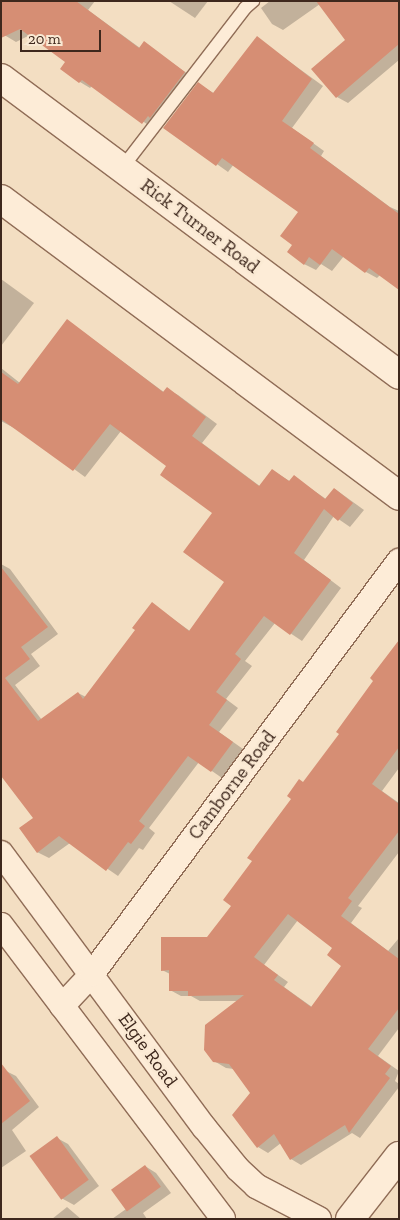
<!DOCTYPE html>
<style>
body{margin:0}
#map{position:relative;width:400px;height:1220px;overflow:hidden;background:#f3dec2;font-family:"Zilla Slab",serif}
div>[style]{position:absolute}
.shadow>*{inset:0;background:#0003}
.building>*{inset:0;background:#d68e74;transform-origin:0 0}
.roads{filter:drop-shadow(1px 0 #906d57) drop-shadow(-1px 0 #906d57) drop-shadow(0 1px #906d57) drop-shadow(0 -1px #906d57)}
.lane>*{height:12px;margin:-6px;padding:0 6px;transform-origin:6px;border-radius:6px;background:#fdecd7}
.street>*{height:24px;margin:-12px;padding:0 12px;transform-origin:12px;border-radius:12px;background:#fdecd7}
.secondary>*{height:28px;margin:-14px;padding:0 14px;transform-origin:14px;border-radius:14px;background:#fdecd7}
span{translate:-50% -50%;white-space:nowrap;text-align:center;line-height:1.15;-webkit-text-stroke:5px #fae9d3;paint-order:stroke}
.street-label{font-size:19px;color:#3e281d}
.frame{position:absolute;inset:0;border:2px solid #3e281d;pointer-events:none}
.scale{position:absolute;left:20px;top:30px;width:81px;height:22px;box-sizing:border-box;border:2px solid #3e281d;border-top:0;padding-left:6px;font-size:15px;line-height:18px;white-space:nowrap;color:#3e281d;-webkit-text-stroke:4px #fae9d3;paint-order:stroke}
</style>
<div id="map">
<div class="shadow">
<div style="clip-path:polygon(1px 1px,95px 1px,88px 10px,140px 48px,144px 43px,195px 79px,154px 129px,92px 86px,90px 88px,80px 82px,67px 62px,30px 35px,16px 42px,1px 33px)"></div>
<div style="clip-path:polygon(169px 1px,208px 1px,195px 18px)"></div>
<div style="clip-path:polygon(270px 1px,399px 1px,399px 60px,348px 103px,337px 97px,347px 40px,320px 4px,283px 30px,272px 24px,261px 8px)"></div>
<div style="clip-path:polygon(257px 38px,323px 86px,292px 128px,324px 151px,321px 156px,390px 207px,399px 211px,399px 289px,380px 275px,377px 278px,366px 272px,344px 256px,332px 271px,321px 264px,316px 270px,304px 264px,294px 244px,299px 212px,234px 164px,228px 172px,165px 127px,199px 84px,215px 94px)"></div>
<div style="clip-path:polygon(1px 279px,34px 303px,1px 346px)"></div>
<div style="clip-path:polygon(67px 320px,165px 393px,167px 389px,178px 395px,217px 424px,202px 443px,261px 487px,272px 470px,291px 482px,294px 477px,326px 499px,335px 489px,364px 510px,350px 527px,334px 516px,304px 560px,341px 588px,302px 641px,275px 623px,245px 661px,252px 666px,226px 699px,238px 708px,219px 732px,243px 749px,222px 778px,199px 762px,149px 828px,155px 833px,143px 850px,139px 848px,118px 876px,70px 843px,49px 858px,37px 852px,35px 819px,1px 774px,1px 564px,10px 569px,58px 634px,31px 654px,40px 666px,15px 685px,42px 720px,78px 693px,86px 697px,136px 630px,152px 604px,190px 631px,226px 581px,214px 513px,168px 466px,121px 431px,85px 477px,29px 436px,1px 421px,1px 368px,20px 383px)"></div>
<div style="clip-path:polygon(evenodd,399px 645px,399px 768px,382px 791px,399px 803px,399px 852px,358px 906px,362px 908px,351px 923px,388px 951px,399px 938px,399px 1028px,378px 1056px,399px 1071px,395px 1081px,399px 1084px,399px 1087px,360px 1138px,352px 1133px,301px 1165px,291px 1159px,281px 1143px,268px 1153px,258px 1147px,251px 1093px,234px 1069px,226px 1068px,214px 1061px,238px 1001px,200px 1001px,191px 996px,181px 996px,170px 990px,170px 974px,162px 970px,208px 938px,233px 906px,254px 861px,304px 783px,341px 734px,399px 645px,298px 920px,333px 948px,343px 966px,312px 1007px,284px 987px,288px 982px,264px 965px,298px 920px)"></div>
<div style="clip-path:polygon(1px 1064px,6px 1071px,16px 1076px,39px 1107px,12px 1130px,26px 1151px,1px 1168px)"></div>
<div style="clip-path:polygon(57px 1138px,68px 1144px,99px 1186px,74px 1205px,63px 1199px,31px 1156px)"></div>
<div style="clip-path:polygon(145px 1166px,156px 1173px,171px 1193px,143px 1213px,147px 1219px,112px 1219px,126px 1209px)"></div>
<div style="clip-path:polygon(67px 1207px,81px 1219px,52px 1219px)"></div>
</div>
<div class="building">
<div style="clip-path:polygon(1px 1px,76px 1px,139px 48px,144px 41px,185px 72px,150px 118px,148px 116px,142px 124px,82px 80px,79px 83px,60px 69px,65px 62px,20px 29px,1px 38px)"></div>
<div style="clip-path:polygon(316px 1px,399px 1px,399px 44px,336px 98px,311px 69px,345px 40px)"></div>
<div style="clip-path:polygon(257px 36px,312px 79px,282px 121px,314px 143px,310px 148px,399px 214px,399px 290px,369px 268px,365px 273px,332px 249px,320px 265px,309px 257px,304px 265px,287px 252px,292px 245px,280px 236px,298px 212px,222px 158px,216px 166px,163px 128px,198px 82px,213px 93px)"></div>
<div style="clip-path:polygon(67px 319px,163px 392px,167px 387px,206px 417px,192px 436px,259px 486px,272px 469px,289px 481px,294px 475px,325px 499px,334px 488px,353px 503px,338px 521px,324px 509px,294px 553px,331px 580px,290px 635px,264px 616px,235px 654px,241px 659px,216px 692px,227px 700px,209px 725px,233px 742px,211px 772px,188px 756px,139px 821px,145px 826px,131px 844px,128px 842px,106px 871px,59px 836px,37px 853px,19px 828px,33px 818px,1px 776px,1px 567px,48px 627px,21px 647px,30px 659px,5px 678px,38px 721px,78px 692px,83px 699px,135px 630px,132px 628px,152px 602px,189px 631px,224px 582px,183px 552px,212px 513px,160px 475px,166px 466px,110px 424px,73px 471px,1px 419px,1px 372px,18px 384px)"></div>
<div style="clip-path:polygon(evenodd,399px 640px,399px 747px,372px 784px,399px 804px,399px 831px,348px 898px,352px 901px,341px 916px,399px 959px,399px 1008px,368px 1049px,391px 1066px,385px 1074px,390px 1078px,349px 1133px,345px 1125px,290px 1160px,274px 1134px,257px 1148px,232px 1115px,250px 1093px,229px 1064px,213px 1062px,204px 1050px,205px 1025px,244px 995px,188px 996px,188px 991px,169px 991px,169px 970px,161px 971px,161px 937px,207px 937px,231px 906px,223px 900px,252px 861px,247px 858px,291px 799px,287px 796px,299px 779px,303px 782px,339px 734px,336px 732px,373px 681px,370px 678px,399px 640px,288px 914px,332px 948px,327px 955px,341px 966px,311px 1007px,274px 980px,278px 975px,254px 957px,288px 914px)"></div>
<div style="clip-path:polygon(1px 1063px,30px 1101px,1px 1124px)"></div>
<div style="left:57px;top:1136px;width:54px;height:34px;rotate:54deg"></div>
<div style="left:145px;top:1165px;width:27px;height:42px;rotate:54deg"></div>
</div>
<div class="roads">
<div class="lane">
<div style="left:122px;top:168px;width:202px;rotate:-52.4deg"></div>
<div style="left:245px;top:8px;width:11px;rotate:-41deg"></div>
</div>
<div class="street">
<div style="left:1px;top:853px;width:341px;rotate:53.5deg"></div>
<div style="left:204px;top:1127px;width:54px;rotate:51deg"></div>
<div style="left:238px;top:1169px;width:25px;rotate:43deg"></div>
<div style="left:256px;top:1186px;width:71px;rotate:27.6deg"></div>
<div style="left:1px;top:925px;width:368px;rotate:52.9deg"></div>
<div style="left:62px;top:1006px;width:44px;rotate:-46.8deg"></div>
<div style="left:92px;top:974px;width:515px;rotate:-53.38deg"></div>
</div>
<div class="secondary">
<div style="left:1px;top:78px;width:497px;rotate:36.7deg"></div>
<div style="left:1px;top:199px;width:497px;rotate:36.7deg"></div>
<div style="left:350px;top:1219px;width:80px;rotate:-52.1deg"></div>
</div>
</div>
<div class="street-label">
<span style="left:200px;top:226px;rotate:37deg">Rick Turner Road</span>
<span style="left:232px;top:785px;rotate:-53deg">Camborne Road</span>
<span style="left:148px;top:1050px;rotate:54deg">Elgie Road</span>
</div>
<div class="frame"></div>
<div class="scale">20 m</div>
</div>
